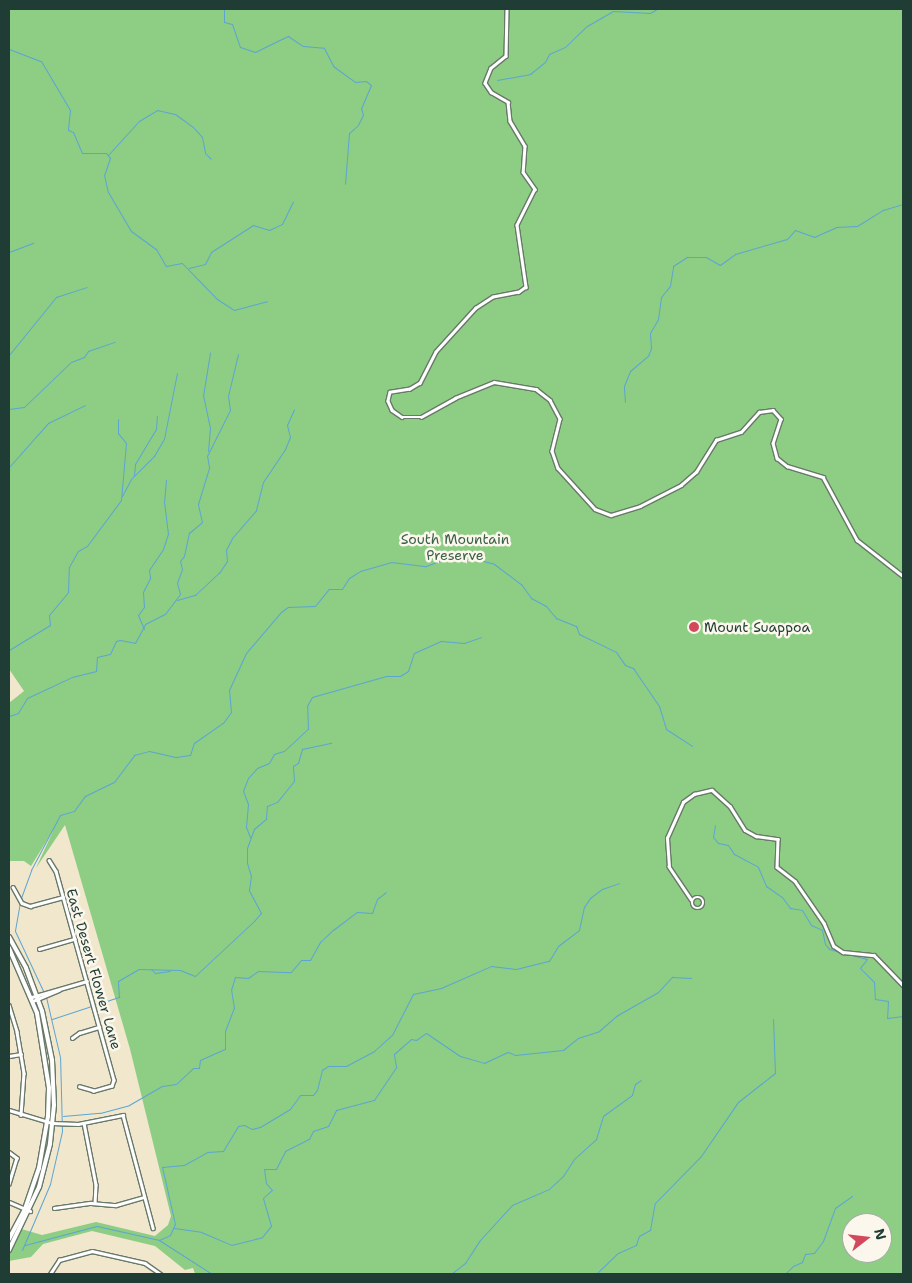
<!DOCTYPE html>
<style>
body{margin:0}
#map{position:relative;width:912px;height:1283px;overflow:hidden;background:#f0e7cc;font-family:"Shantell Sans",sans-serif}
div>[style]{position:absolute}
.green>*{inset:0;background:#8ecd84}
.stream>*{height:1px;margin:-0.5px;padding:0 0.5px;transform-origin:0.5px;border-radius:0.5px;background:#5ca5d3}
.roads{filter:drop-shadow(1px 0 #687869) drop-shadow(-1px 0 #687869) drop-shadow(0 1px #687869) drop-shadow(0 -1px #687869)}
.street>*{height:2.5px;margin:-1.25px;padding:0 1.25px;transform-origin:1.25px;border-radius:1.25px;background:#fff}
.street>.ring{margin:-1.25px;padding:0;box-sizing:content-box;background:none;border:2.5px solid #fff;border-radius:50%}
.secondary>*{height:4px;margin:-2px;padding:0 2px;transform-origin:2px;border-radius:2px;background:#fff}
.dots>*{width:14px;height:14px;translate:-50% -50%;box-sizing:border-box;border:2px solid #fbf7ec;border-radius:50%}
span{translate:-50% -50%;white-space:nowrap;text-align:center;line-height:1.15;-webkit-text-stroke:5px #fbf7ec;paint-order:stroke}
.park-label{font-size:14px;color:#3b6148}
.poi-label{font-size:14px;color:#1f3d34}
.left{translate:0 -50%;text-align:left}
.street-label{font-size:14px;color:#1f3d34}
.frame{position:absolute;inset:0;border:10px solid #1f3d34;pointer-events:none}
.north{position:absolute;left:842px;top:1213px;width:50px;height:50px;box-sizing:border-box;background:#fbf7ec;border:1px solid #a3ada2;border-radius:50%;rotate:74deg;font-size:14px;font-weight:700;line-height:20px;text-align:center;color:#1f3d34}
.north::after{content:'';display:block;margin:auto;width:18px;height:22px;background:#d1495b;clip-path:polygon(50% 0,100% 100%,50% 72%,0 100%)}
</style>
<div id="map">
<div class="green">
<div style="clip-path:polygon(evenodd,9px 9px,903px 9px,903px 1274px,195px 1274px,193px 1268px,185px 1270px,155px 1246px,92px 1231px,43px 1244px,31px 1257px,9px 1261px,9px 1245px,18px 1228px,42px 1235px,96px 1222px,155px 1236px,168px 1225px,171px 1216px,130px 1049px,65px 825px,36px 868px,54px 829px,31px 866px,24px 861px,9px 861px,9px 703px,24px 691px,9px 669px,9px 9px,852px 1223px,882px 1223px,882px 1253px,852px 1253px,852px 1223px)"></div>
</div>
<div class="stream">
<div style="left:224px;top:9px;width:13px;rotate:90deg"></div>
<div style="left:224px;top:22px;width:8px;rotate:14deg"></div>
<div style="left:232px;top:24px;width:24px;rotate:71deg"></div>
<div style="left:240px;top:47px;width:16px;rotate:18deg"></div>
<div style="left:255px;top:52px;width:37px;rotate:-26deg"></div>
<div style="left:288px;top:36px;width:18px;rotate:34deg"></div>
<div style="left:303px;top:46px;width:21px;rotate:5deg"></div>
<div style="left:324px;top:48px;width:20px;rotate:63deg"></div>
<div style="left:333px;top:66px;width:27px;rotate:36deg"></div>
<div style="left:355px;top:82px;width:11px;rotate:-5deg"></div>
<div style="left:366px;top:81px;width:6px;rotate:39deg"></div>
<div style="left:371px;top:85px;width:25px;rotate:113deg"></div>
<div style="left:361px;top:108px;width:7px;rotate:74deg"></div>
<div style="left:363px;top:115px;width:11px;rotate:117deg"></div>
<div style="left:358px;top:125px;width:12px;rotate:138deg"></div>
<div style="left:349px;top:133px;width:51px;rotate:94.5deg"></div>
<div style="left:9px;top:49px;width:34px;rotate:21deg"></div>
<div style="left:41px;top:61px;width:57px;rotate:59.4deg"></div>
<div style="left:70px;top:110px;width:20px;rotate:96deg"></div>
<div style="left:68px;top:130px;width:5px;rotate:22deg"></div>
<div style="left:73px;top:132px;width:23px;rotate:67deg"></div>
<div style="left:82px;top:153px;width:24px"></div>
<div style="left:106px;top:153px;width:6px;rotate:51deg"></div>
<div style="left:110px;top:158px;width:18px;rotate:109deg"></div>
<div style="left:104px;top:175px;width:17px;rotate:77deg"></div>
<div style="left:108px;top:192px;width:45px;rotate:59.5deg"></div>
<div style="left:131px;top:231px;width:31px;rotate:36deg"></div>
<div style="left:156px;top:249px;width:20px;rotate:60deg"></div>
<div style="left:166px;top:266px;width:16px;rotate:-11deg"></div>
<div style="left:182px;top:263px;width:50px;rotate:45.8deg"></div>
<div style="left:217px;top:299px;width:20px;rotate:33deg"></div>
<div style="left:234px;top:310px;width:34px;rotate:-15deg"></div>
<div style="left:497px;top:80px;width:34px;rotate:-10deg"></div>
<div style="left:530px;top:74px;width:19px;rotate:-39deg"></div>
<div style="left:545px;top:62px;width:9px;rotate:-63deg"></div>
<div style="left:549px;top:54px;width:17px;rotate:-24deg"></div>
<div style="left:565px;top:47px;width:30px;rotate:-44deg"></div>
<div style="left:587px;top:26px;width:30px;rotate:-30deg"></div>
<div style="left:613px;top:11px;width:37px;rotate:3deg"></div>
<div style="left:650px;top:13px;width:8px;rotate:-30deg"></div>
<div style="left:108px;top:155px;width:46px;rotate:-47.6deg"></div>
<div style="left:139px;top:121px;width:21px;rotate:-31deg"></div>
<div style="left:157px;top:110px;width:18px;rotate:13deg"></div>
<div style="left:175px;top:114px;width:22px;rotate:36deg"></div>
<div style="left:193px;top:127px;width:13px;rotate:48deg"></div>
<div style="left:202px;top:137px;width:16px;rotate:79deg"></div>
<div style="left:205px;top:153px;width:8px;rotate:45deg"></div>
<div style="left:9px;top:252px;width:26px;rotate:-21deg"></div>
<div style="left:189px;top:268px;width:16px;rotate:-14deg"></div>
<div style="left:205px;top:264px;width:13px;rotate:-63deg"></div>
<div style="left:211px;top:252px;width:50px;rotate:-32.7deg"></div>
<div style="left:253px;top:225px;width:17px;rotate:17deg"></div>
<div style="left:269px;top:230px;width:14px;rotate:-25deg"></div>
<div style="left:282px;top:224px;width:25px;rotate:-64deg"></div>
<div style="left:9px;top:355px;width:75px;rotate:-51deg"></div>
<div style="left:56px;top:297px;width:32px;rotate:-18deg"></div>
<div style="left:625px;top:402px;width:16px;rotate:-94deg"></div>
<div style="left:624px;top:386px;width:16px;rotate:-68deg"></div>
<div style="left:630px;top:371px;width:23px;rotate:-40deg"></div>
<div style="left:648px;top:356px;width:9px;rotate:-69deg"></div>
<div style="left:651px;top:348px;width:15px;rotate:-94deg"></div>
<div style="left:650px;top:333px;width:16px;rotate:-60deg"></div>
<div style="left:658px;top:319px;width:22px;rotate:-82deg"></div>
<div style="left:661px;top:297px;width:14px;rotate:-51deg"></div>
<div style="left:670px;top:286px;width:20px;rotate:-81deg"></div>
<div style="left:673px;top:266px;width:17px;rotate:-33deg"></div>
<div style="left:687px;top:257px;width:19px"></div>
<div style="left:706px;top:257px;width:16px;rotate:30deg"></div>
<div style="left:720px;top:265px;width:19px;rotate:-36deg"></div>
<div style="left:735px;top:254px;width:54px;rotate:-16.1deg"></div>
<div style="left:787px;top:239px;width:12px;rotate:-48deg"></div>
<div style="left:795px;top:230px;width:20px;rotate:20deg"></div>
<div style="left:814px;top:237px;width:24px;rotate:-24deg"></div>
<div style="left:836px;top:227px;width:21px;rotate:-3deg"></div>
<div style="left:857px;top:226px;width:31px;rotate:-32deg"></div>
<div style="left:883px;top:210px;width:21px;rotate:-17deg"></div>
<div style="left:9px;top:409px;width:15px;rotate:-8deg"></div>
<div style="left:24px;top:407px;width:65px;rotate:-43.8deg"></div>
<div style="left:71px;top:362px;width:14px;rotate:-21deg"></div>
<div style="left:84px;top:357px;width:7px;rotate:-56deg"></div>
<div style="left:88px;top:351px;width:28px;rotate:-19deg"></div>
<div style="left:208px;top:451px;width:23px;rotate:-85deg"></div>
<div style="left:210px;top:428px;width:33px;rotate:-102deg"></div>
<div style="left:203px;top:396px;width:44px;rotate:-80.8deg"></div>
<div style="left:9px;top:467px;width:59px;rotate:-48.4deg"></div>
<div style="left:48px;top:423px;width:41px;rotate:-25.9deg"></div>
<div style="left:134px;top:476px;width:12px;rotate:-85deg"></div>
<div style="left:135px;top:464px;width:41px;rotate:-59deg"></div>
<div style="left:156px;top:429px;width:13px;rotate:-86deg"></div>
<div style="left:122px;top:496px;width:19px;rotate:-62deg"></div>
<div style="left:131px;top:479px;width:33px;rotate:-45deg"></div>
<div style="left:154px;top:456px;width:20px;rotate:-60deg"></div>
<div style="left:164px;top:439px;width:67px;rotate:-78.9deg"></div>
<div style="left:177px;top:600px;width:19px;rotate:-16deg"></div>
<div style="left:195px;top:595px;width:33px;rotate:-43deg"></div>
<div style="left:219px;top:573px;width:14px;rotate:-56deg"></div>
<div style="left:227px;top:561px;width:11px;rotate:-95deg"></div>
<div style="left:226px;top:550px;width:13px;rotate:-63deg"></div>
<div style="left:232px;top:538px;width:37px;rotate:-49deg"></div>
<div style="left:256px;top:510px;width:29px;rotate:-76deg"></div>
<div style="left:263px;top:482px;width:40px;rotate:-56deg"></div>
<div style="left:285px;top:449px;width:13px;rotate:-67deg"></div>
<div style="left:290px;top:437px;width:12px;rotate:-104deg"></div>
<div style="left:287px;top:425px;width:17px;rotate:-66deg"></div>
<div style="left:144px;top:629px;width:15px;rotate:-113deg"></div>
<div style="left:138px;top:615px;width:10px;rotate:-53deg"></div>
<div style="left:144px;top:607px;width:15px;rotate:-94deg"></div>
<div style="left:143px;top:592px;width:16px;rotate:-63deg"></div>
<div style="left:150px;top:578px;width:8px;rotate:-97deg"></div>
<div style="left:149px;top:570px;width:25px;rotate:-56deg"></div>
<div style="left:163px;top:549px;width:16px;rotate:-72deg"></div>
<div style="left:168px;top:534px;width:31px;rotate:-97deg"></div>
<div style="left:164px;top:503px;width:23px;rotate:-85deg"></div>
<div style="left:9px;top:650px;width:48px;rotate:-31.4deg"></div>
<div style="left:50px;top:625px;width:10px;rotate:-96deg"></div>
<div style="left:49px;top:615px;width:30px;rotate:-50deg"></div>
<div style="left:68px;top:592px;width:25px;rotate:-88deg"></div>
<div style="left:69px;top:567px;width:18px;rotate:-61deg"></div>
<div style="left:78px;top:551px;width:10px;rotate:-29deg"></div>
<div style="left:87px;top:546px;width:57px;rotate:-53.5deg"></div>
<div style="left:121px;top:500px;width:57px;rotate:-85deg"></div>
<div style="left:126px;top:443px;width:13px;rotate:-129deg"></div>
<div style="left:118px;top:433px;width:14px;rotate:-90deg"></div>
<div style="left:9px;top:716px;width:9px;rotate:-18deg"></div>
<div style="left:18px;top:713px;width:17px;rotate:-59deg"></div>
<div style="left:27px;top:698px;width:50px;rotate:-25deg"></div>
<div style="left:72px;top:677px;width:25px;rotate:-14deg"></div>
<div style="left:96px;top:671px;width:14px;rotate:-86deg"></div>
<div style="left:97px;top:657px;width:13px;rotate:-13deg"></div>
<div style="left:110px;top:654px;width:14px;rotate:-65deg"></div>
<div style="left:116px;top:641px;width:4px;rotate:-14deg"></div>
<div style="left:120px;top:640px;width:15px;rotate:11deg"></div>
<div style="left:135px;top:643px;width:21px;rotate:-62deg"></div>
<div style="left:145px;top:624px;width:22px;rotate:-27deg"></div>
<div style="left:165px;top:614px;width:25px;rotate:-53deg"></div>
<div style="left:180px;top:594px;width:11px;rotate:-105deg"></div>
<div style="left:177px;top:583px;width:15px;rotate:-70deg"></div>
<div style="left:182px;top:569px;width:8px;rotate:-104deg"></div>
<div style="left:180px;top:561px;width:6px;rotate:-51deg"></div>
<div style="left:184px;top:556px;width:24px;rotate:-78deg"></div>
<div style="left:189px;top:533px;width:17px;rotate:-40deg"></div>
<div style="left:202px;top:522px;width:18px;rotate:-103deg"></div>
<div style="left:198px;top:504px;width:39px;rotate:-73deg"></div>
<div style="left:209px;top:467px;width:11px;rotate:-100deg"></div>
<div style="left:207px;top:456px;width:51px;rotate:-63.4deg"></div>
<div style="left:230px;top:410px;width:14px;rotate:-98deg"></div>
<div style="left:228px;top:396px;width:43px;rotate:-76.6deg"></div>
<div style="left:715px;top:825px;width:12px;rotate:99deg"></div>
<div style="left:713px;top:837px;width:8px;rotate:50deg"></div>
<div style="left:718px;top:843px;width:10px;rotate:11deg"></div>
<div style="left:728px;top:845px;width:11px;rotate:56deg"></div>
<div style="left:734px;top:854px;width:27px;rotate:28deg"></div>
<div style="left:758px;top:867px;width:21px;rotate:67deg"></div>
<div style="left:766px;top:886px;width:19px;rotate:35deg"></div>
<div style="left:782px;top:897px;width:14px;rotate:54deg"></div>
<div style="left:790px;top:908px;width:12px;rotate:9deg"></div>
<div style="left:802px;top:910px;width:17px;rotate:59deg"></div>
<div style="left:811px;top:925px;width:12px;rotate:24deg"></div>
<div style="left:822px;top:930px;width:14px;rotate:78deg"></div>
<div style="left:825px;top:944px;width:6px;rotate:51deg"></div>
<div style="left:829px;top:949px;width:39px;rotate:15deg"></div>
<div style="left:867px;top:959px;width:11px;rotate:128deg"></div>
<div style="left:860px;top:968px;width:20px;rotate:45deg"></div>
<div style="left:874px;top:982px;width:17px;rotate:87deg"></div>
<div style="left:875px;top:999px;width:13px;rotate:9deg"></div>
<div style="left:888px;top:1001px;width:17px;rotate:93deg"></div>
<div style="left:887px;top:1018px;width:16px;rotate:-7deg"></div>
<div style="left:250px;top:837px;width:11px;rotate:-112deg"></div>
<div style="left:246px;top:827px;width:23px;rotate:-85deg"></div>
<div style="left:248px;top:804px;width:14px;rotate:-111deg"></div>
<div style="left:243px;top:791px;width:14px;rotate:-69deg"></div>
<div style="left:248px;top:778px;width:13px;rotate:-48deg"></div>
<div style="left:257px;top:768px;width:13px;rotate:-23deg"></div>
<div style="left:269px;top:763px;width:10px;rotate:-61deg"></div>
<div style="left:274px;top:754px;width:10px;rotate:-17deg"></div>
<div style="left:284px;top:751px;width:33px;rotate:-43deg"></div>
<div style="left:308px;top:729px;width:23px;rotate:-92deg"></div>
<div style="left:307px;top:706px;width:10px;rotate:-61deg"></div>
<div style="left:312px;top:697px;width:77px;rotate:-15.8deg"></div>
<div style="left:386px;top:676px;width:14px"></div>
<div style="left:400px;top:676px;width:9px;rotate:-32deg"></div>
<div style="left:408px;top:671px;width:19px;rotate:-72deg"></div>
<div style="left:414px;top:653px;width:30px;rotate:-24deg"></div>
<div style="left:441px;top:641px;width:23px;rotate:5deg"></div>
<div style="left:464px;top:643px;width:18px;rotate:-19deg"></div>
<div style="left:21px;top:898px;width:30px;rotate:-70deg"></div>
<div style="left:31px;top:870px;width:62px;rotate:-62.2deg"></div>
<div style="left:60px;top:815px;width:15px;rotate:-16deg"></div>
<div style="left:74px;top:811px;width:19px;rotate:-54deg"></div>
<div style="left:85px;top:796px;width:32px;rotate:-26deg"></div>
<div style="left:114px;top:782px;width:34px;rotate:-53deg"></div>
<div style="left:134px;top:755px;width:16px;rotate:-15deg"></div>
<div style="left:149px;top:751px;width:28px;rotate:13deg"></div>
<div style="left:176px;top:757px;width:14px;rotate:-8deg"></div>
<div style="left:190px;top:755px;width:13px;rotate:-72deg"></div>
<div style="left:194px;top:743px;width:35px;rotate:-35deg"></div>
<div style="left:223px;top:723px;width:14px;rotate:-54deg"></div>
<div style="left:231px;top:712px;width:22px;rotate:-95deg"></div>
<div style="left:229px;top:690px;width:41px;rotate:-65.3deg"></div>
<div style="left:246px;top:653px;width:54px;rotate:-49.5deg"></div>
<div style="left:281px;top:612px;width:9px;rotate:-36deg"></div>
<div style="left:288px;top:607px;width:27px;rotate:-2deg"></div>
<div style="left:315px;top:606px;width:22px;rotate:-51deg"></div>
<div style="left:329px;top:589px;width:13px"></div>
<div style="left:342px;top:589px;width:13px;rotate:-58deg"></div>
<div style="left:349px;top:578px;width:13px;rotate:-32deg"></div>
<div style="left:360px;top:571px;width:32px;rotate:-16deg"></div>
<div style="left:391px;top:562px;width:35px;rotate:7deg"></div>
<div style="left:426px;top:566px;width:33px;rotate:-21deg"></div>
<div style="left:457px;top:554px;width:38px;rotate:15deg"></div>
<div style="left:494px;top:564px;width:34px;rotate:37deg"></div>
<div style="left:521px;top:584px;width:17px;rotate:54deg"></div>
<div style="left:531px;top:598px;width:17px;rotate:28deg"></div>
<div style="left:546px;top:606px;width:16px;rotate:50deg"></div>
<div style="left:556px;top:618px;width:22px;rotate:22deg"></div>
<div style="left:576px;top:626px;width:9px;rotate:69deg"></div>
<div style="left:579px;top:634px;width:41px;rotate:25.9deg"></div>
<div style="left:616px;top:652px;width:16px;rotate:55deg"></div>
<div style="left:625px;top:665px;width:9px;rotate:21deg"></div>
<div style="left:633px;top:668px;width:46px;rotate:55.6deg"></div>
<div style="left:659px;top:706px;width:24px;rotate:73deg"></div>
<div style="left:666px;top:729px;width:31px;rotate:33deg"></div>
<div style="left:20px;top:902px;width:29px;rotate:100deg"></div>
<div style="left:15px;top:931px;width:68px;rotate:64.9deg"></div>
<div style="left:151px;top:969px;width:6px;rotate:45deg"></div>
<div style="left:155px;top:973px;width:15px;rotate:-8deg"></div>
<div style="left:52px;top:1019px;width:71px;rotate:-18.2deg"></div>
<div style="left:119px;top:997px;width:16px;rotate:-94deg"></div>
<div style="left:118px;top:981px;width:24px;rotate:-30deg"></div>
<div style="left:139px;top:969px;width:41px;rotate:1.4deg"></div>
<div style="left:180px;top:970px;width:16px;rotate:22deg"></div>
<div style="left:195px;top:976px;width:81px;rotate:-43deg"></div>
<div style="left:254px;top:921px;width:11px;rotate:-49deg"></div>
<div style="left:261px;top:913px;width:26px;rotate:-118deg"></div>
<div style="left:249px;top:890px;width:14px;rotate:-82deg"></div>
<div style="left:251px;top:876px;width:14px;rotate:-107deg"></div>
<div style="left:247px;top:863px;width:15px;rotate:-90deg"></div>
<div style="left:247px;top:848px;width:20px;rotate:-70deg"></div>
<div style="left:254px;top:829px;width:16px;rotate:-40deg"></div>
<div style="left:266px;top:819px;width:13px;rotate:-86deg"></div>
<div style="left:267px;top:806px;width:11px;rotate:-22deg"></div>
<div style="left:277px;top:802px;width:27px;rotate:-51deg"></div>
<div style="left:294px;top:781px;width:15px;rotate:-94deg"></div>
<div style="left:293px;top:766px;width:6px;rotate:-31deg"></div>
<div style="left:298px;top:763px;width:15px;rotate:-74deg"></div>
<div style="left:302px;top:749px;width:30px;rotate:-12deg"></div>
<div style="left:63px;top:1116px;width:37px;rotate:-5deg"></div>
<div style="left:100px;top:1113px;width:30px;rotate:-15deg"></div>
<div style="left:129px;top:1105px;width:38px;rotate:-30deg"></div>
<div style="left:162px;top:1086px;width:14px;rotate:-8deg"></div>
<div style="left:176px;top:1084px;width:23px;rotate:-43deg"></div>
<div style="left:193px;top:1068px;width:6px"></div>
<div style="left:199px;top:1068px;width:8px;rotate:-83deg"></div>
<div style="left:200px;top:1060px;width:27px;rotate:-24deg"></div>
<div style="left:225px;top:1049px;width:18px;rotate:-90deg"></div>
<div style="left:225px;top:1031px;width:25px;rotate:-69deg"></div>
<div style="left:234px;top:1008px;width:18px;rotate:-99deg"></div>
<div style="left:231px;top:990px;width:14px;rotate:-73deg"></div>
<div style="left:235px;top:977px;width:13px;rotate:4deg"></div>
<div style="left:248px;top:978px;width:12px;rotate:-35deg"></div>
<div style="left:258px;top:971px;width:33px;rotate:2deg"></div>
<div style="left:291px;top:972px;width:16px;rotate:-50deg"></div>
<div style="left:301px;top:960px;width:9px"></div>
<div style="left:310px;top:960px;width:21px;rotate:-61deg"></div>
<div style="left:320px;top:942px;width:18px;rotate:-43deg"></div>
<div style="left:333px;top:930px;width:30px;rotate:-37deg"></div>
<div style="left:357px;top:912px;width:15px;rotate:4deg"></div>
<div style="left:372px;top:913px;width:15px;rotate:-70deg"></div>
<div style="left:377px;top:899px;width:11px;rotate:-38deg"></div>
<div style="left:174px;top:1228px;width:27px;rotate:8deg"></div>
<div style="left:201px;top:1232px;width:33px;rotate:23deg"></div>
<div style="left:231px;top:1245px;width:32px;rotate:-14deg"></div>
<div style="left:262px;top:1237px;width:14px;rotate:-51deg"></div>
<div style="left:271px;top:1226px;width:29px;rotate:-106deg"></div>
<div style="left:263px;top:1198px;width:12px;rotate:-42deg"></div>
<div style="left:272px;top:1190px;width:9px;rotate:-131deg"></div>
<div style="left:266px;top:1183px;width:14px;rotate:-98deg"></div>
<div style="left:264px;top:1169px;width:12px"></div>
<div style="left:276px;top:1169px;width:20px;rotate:-63deg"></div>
<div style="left:285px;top:1151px;width:27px;rotate:-27deg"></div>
<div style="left:309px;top:1139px;width:9px;rotate:-63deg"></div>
<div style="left:313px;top:1131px;width:16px;rotate:-18deg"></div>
<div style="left:328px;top:1126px;width:18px;rotate:-63deg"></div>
<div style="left:336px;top:1110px;width:39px;rotate:-15deg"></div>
<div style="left:374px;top:1100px;width:40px;rotate:-56deg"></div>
<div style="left:396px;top:1067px;width:13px;rotate:-99deg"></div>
<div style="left:394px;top:1054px;width:23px;rotate:-41deg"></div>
<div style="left:411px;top:1039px;width:5px;rotate:11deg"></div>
<div style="left:416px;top:1040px;width:12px;rotate:-35deg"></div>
<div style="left:426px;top:1033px;width:41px;rotate:34.1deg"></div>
<div style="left:460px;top:1056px;width:25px;rotate:16deg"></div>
<div style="left:484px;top:1063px;width:26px;rotate:-25deg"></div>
<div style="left:508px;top:1052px;width:8px;rotate:23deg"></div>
<div style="left:515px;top:1055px;width:48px;rotate:-5.9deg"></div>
<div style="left:563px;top:1050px;width:19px;rotate:-39deg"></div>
<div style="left:578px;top:1038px;width:22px;rotate:-18deg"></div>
<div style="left:599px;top:1031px;width:23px;rotate:-41deg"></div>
<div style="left:616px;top:1016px;width:48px;rotate:-29.7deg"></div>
<div style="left:658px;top:992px;width:21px;rotate:-47deg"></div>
<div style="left:672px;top:977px;width:19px;rotate:3deg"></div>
<div style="left:159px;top:1240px;width:12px;rotate:-24deg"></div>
<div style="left:170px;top:1235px;width:12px;rotate:-66deg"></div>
<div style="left:175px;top:1224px;width:58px;rotate:-102.8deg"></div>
<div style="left:162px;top:1167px;width:22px;rotate:-5deg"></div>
<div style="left:184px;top:1165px;width:26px;rotate:-29deg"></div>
<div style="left:207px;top:1152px;width:16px;rotate:-4deg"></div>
<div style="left:223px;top:1151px;width:29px;rotate:-59deg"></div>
<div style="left:238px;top:1126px;width:6px;rotate:-9deg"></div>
<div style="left:244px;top:1125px;width:9px;rotate:27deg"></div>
<div style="left:252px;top:1129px;width:8px;rotate:-14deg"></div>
<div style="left:260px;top:1127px;width:35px;rotate:-31deg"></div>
<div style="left:290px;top:1109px;width:17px;rotate:-54deg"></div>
<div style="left:300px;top:1095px;width:13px"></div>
<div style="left:313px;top:1095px;width:6px;rotate:-51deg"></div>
<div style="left:317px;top:1090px;width:21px;rotate:-76deg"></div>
<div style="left:322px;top:1070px;width:7px;rotate:-34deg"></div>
<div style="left:328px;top:1066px;width:18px"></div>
<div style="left:346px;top:1066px;width:32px;rotate:-28deg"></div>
<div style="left:374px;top:1051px;width:24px;rotate:-42deg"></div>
<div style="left:392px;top:1035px;width:46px;rotate:-62.9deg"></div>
<div style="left:413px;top:994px;width:29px;rotate:-12deg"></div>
<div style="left:441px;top:988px;width:55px;rotate:-23.7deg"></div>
<div style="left:491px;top:966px;width:25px;rotate:7deg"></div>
<div style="left:516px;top:969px;width:34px;rotate:-14deg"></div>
<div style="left:549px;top:961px;width:17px;rotate:-59deg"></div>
<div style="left:558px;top:946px;width:26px;rotate:-37deg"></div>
<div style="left:579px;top:930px;width:24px;rotate:-78deg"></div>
<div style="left:584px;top:907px;width:11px;rotate:-56deg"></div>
<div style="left:590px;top:898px;width:15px;rotate:-37deg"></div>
<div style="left:602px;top:889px;width:18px;rotate:-19deg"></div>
<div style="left:25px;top:1245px;width:74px;rotate:-14.8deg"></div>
<div style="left:97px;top:1226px;width:64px;rotate:12.7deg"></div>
<div style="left:159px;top:1240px;width:63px;rotate:32.7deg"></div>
<div style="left:22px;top:1250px;width:72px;rotate:-67deg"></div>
<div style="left:50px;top:1184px;width:54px;rotate:-77.2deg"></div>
<div style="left:62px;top:1131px;width:74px;rotate:-91.5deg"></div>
<div style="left:60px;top:1057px;width:62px;rotate:-103.1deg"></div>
<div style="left:451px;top:1274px;width:18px;rotate:-38deg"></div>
<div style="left:465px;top:1263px;width:27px;rotate:-57deg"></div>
<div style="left:480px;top:1240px;width:47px;rotate:-47.6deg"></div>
<div style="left:512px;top:1205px;width:40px;rotate:-23.4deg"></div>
<div style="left:549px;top:1189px;width:19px;rotate:-43deg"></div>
<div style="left:563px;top:1176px;width:20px;rotate:-57deg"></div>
<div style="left:574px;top:1159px;width:30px;rotate:-42deg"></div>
<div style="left:596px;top:1139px;width:24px;rotate:-73deg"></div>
<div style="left:603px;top:1116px;width:36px;rotate:-36deg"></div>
<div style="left:632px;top:1095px;width:11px;rotate:-75deg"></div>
<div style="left:635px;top:1084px;width:7px;rotate:-34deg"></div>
<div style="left:596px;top:1274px;width:30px;rotate:-44deg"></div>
<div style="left:618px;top:1253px;width:20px;rotate:-24deg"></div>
<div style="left:636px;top:1245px;width:9px;rotate:-72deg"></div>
<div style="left:639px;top:1236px;width:13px;rotate:-29deg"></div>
<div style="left:650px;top:1230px;width:27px;rotate:-80deg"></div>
<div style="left:655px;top:1203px;width:66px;rotate:-45.6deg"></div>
<div style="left:701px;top:1156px;width:65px;rotate:-55.6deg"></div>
<div style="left:738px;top:1102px;width:47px;rotate:-38.1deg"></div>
<div style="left:775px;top:1073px;width:54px;rotate:-92.1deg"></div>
<div style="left:779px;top:1274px;width:6px"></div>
<div style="left:785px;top:1274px;width:11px;rotate:-45deg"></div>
<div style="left:793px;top:1266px;width:10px;rotate:-24deg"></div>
<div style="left:802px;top:1262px;width:9px;rotate:-69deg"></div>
<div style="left:805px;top:1254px;width:9px;rotate:-6deg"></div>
<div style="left:814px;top:1253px;width:15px;rotate:-53deg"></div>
<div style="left:823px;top:1241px;width:35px;rotate:-70deg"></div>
<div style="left:835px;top:1208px;width:21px;rotate:-35deg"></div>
</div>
<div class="roads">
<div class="street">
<div style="left:507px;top:9px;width:47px;rotate:91.2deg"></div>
<div style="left:506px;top:56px;width:19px;rotate:141deg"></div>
<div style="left:491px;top:68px;width:16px;rotate:112deg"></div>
<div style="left:485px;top:83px;width:11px;rotate:56deg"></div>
<div style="left:491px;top:92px;width:20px;rotate:30deg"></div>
<div style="left:508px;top:102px;width:19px;rotate:84deg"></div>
<div style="left:510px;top:121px;width:29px;rotate:59deg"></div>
<div style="left:525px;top:146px;width:26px;rotate:94deg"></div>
<div style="left:523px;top:172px;width:21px;rotate:55deg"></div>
<div style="left:535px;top:189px;width:40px;rotate:116.6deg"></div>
<div style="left:517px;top:225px;width:63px;rotate:81.7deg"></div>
<div style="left:526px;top:287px;width:9px;rotate:144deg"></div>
<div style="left:519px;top:292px;width:26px;rotate:169deg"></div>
<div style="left:493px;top:297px;width:20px;rotate:147deg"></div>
<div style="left:476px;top:308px;width:59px;rotate:132.3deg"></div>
<div style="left:436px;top:352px;width:35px;rotate:117deg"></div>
<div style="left:420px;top:383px;width:12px;rotate:149deg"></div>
<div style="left:410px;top:389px;width:20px;rotate:171deg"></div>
<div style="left:390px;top:392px;width:9px;rotate:103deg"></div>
<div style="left:388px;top:401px;width:10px;rotate:66deg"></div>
<div style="left:392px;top:410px;width:12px;rotate:35deg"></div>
<div style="left:402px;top:417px;width:19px"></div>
<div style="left:421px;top:417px;width:39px;rotate:-29deg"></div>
<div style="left:455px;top:398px;width:42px;rotate:-22.3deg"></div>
<div style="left:494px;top:382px;width:43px;rotate:9.5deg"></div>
<div style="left:536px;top:389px;width:18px;rotate:38deg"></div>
<div style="left:550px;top:400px;width:21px;rotate:62deg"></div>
<div style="left:560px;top:419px;width:33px;rotate:104deg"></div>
<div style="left:552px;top:451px;width:18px;rotate:71deg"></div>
<div style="left:558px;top:468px;width:55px;rotate:47.9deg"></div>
<div style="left:595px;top:509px;width:17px;rotate:21deg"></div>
<div style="left:611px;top:515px;width:30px;rotate:-17deg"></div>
<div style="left:640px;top:506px;width:46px;rotate:-27.1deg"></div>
<div style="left:681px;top:485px;width:20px;rotate:-41deg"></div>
<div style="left:696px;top:472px;width:38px;rotate:-58deg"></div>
<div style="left:716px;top:440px;width:26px;rotate:-18deg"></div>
<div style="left:741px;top:432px;width:27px;rotate:-48deg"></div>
<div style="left:759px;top:412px;width:14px;rotate:-8deg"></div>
<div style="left:773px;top:410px;width:12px;rotate:48deg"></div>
<div style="left:781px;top:419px;width:25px;rotate:108deg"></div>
<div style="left:773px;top:443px;width:16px;rotate:75deg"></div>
<div style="left:777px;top:458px;width:13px;rotate:39deg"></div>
<div style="left:787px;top:466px;width:38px;rotate:17deg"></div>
<div style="left:823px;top:477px;width:72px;rotate:61.6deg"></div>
<div style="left:857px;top:540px;width:58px;rotate:38deg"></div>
<div style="left:49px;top:860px;width:13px;rotate:58deg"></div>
<div style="left:56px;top:871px;width:217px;rotate:74.5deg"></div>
<div style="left:114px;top:1080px;width:6px;rotate:108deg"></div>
<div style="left:112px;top:1086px;width:19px;rotate:164deg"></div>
<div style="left:94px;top:1091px;width:15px;rotate:-164deg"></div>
<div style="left:13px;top:887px;width:18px;rotate:61deg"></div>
<div style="left:22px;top:903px;width:9px;rotate:21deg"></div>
<div style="left:30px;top:906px;width:34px;rotate:-15deg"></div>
<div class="ring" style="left:692.5px;top:897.5px;width:8.5px;height:8.5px"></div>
<div style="left:691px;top:900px;width:40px;rotate:-124deg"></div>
<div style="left:669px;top:867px;width:29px;rotate:-94deg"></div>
<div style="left:667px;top:838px;width:39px;rotate:-66deg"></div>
<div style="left:683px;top:802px;width:14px;rotate:-36deg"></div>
<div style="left:694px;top:794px;width:18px;rotate:-13deg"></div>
<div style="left:712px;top:790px;width:24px;rotate:42deg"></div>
<div style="left:730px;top:806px;width:28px;rotate:58deg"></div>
<div style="left:745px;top:830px;width:13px;rotate:29deg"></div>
<div style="left:756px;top:836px;width:22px;rotate:8deg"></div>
<div style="left:778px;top:839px;width:28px;rotate:92deg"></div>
<div style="left:777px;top:867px;width:23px;rotate:38deg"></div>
<div style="left:795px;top:881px;width:51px;rotate:55.4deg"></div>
<div style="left:824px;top:923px;width:25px;rotate:67deg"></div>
<div style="left:834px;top:946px;width:11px;rotate:34deg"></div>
<div style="left:843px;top:952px;width:31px;rotate:6deg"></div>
<div style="left:874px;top:955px;width:42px;rotate:46deg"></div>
<div style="left:39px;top:949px;width:37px;rotate:-16deg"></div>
<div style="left:32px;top:997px;width:57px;rotate:-16.2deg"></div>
<div style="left:33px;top:1001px;width:28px;rotate:-23deg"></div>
<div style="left:9px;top:1005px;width:28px;rotate:73deg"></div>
<div style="left:17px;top:1032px;width:42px;rotate:80.3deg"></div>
<div style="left:24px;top:1073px;width:42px;rotate:94.1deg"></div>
<div style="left:72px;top:1038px;width:9px;rotate:-36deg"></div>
<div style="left:79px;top:1033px;width:21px;rotate:-17deg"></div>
<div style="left:9px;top:1056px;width:12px;rotate:-9deg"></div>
<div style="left:9px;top:1110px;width:45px;rotate:16.8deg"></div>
<div style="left:52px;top:1123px;width:26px;rotate:2deg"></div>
<div style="left:78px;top:1124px;width:46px;rotate:-11.3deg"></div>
<div style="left:123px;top:1115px;width:117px;rotate:75.1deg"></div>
<div style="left:84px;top:1123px;width:63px;rotate:79deg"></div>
<div style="left:96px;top:1185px;width:18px;rotate:93deg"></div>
<div style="left:9px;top:1152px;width:10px;rotate:37deg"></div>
<div style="left:17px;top:1158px;width:27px;rotate:107deg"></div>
<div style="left:9px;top:1202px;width:23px;rotate:23deg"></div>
<div style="left:54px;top:1208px;width:37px;rotate:-8deg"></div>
<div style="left:91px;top:1203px;width:25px;rotate:5deg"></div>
<div style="left:116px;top:1205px;width:29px;rotate:-16deg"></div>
<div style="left:50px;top:1274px;width:17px;rotate:-57deg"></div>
<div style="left:59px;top:1260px;width:34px;rotate:-15deg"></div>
<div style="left:92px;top:1251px;width:54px;rotate:12.8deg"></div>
<div style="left:145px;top:1263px;width:19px;rotate:35deg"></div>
</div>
<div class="secondary">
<div style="left:9px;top:937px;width:35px;rotate:61deg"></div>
<div style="left:26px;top:968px;width:46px;rotate:69.6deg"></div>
<div style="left:42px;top:1011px;width:50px;rotate:78.5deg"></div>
<div style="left:52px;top:1060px;width:45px;rotate:87.5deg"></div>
<div style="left:54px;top:1105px;width:39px;rotate:96deg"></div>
<div style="left:50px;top:1144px;width:44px;rotate:104.3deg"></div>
<div style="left:39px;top:1187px;width:70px;rotate:115.5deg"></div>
<div style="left:9px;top:948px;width:71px;rotate:66.7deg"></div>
<div style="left:37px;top:1013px;width:76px;rotate:80.9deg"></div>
<div style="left:49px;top:1088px;width:28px;rotate:92deg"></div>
<div style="left:48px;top:1116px;width:53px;rotate:99.8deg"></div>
<div style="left:39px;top:1168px;width:43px;rotate:108.9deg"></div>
<div style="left:25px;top:1209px;width:34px;rotate:118deg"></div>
</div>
</div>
<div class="dots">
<div style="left:694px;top:627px;background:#d1495b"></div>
</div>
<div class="park-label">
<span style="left:455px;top:547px">South Mountain<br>Preserve</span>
</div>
<div class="poi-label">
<span class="left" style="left:704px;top:627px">Mount Suappoa</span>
</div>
<div class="street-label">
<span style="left:94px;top:969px;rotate:74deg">East Desert Flower Lane</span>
</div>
<div class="frame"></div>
<div class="north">N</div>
</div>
